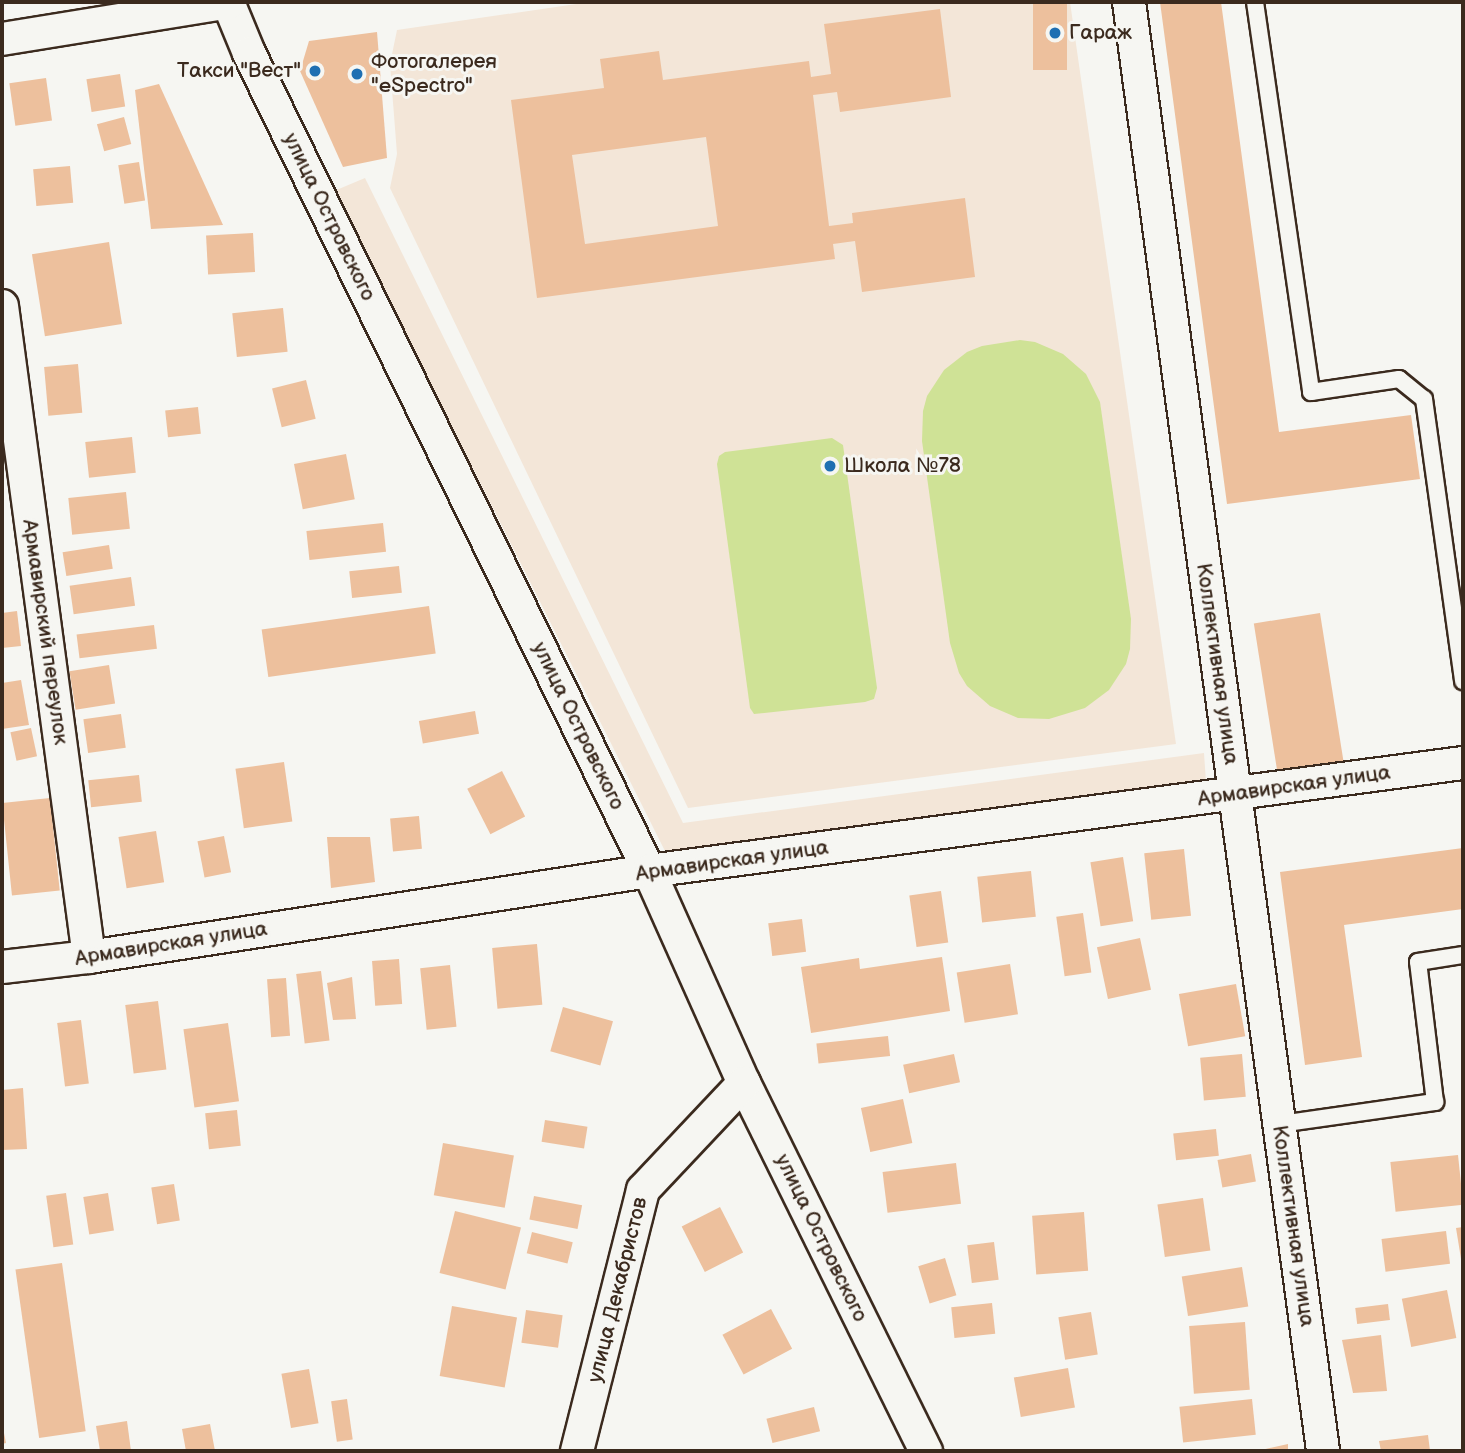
<!DOCTYPE html>
<meta charset="utf-8">
<style>
body{margin:0}
#map{position:relative;width:1465px;height:1453px;overflow:hidden;background:#f6f6f2;font-family:"Balsamiq Sans",sans-serif}
div>[style]{position:absolute}
.built>*{inset:0;background:#f3e6d8}
.green>*{inset:0;background:#cfe296}
.building>*{inset:0;background:#edc09d;transform-origin:0 0}
.roads{filter:drop-shadow(2px 0 #3b2a1e) drop-shadow(-2px 0 #3b2a1e) drop-shadow(0 2px #3b2a1e) drop-shadow(0 -2px #3b2a1e)}
.service>*{height:16px;margin:-8px;padding:0 8px;transform-origin:8px;border-radius:8px;background:#f6f6f2}
.minor>*{height:32px;margin:-16px;padding:0 16px;transform-origin:16px;border-radius:16px;background:#f6f6f2}
.dots>*{width:19px;height:19px;translate:-50% -50%;box-sizing:border-box;border:4px solid #f6f6f2;border-radius:50%}
span{translate:-50% -50%;white-space:nowrap;text-align:center;line-height:1.15;-webkit-text-stroke:6px #f6f6f2;paint-order:stroke}
.poi-label{font-size:21px;color:#3b2a1e}
.left{translate:0 -50%;text-align:left}
.right{translate:-100% -50%;text-align:right}
.street-label{font-size:21px;color:#3b2a1e}
.frame{position:absolute;inset:0;border:4px solid #3b2a1e;pointer-events:none}
</style>
<div id="map">
<div class="built">
<div style="clip-path:polygon(590px 2px,1070px 2px,1176px 744px,688px 808px,390px 188px,397px 154px,390px 64px,397px 30px)"></div>
<div style="clip-path:polygon(365px 178px,683px 823px,1204px 753px,1206px 782px,666px 853px,334px 191px)"></div>
</div>
<div class="green">
<div style="clip-path:polygon(1020px 340px,1035px 342px,1063px 354px,1086px 374px,1100px 402px,1131px 619px,1130px 649px,1126px 664px,1109px 690px,1085px 708px,1049px 719px,1018px 718px,990px 706px,967px 686px,959px 673px,950px 643px,922px 441px,923px 411px,927px 396px,944px 370px,967px 352px,982px 346px)"></div>
<div style="clip-path:polygon(832px 438px,843px 445px,877px 688px,874px 699px,865px 702px,754px 714px,750px 708px,717px 464px,719px 456px,725px 452px)"></div>
</div>
<div class="building">
<div style="left:1033px;top:2px;width:34px;height:68px"></div>
<div style="clip-path:polygon(1160px 2px,1221px 2px,1279px 432px,1411px 415px,1420px 479px,1227px 504px)"></div>
<div style="clip-path:polygon(evenodd,940px 9px,951px 97px,840px 112px,837px 92px,813px 95px,829px 226px,853px 223px,852px 213px,965px 198px,975px 277px,862px 292px,855px 241px,833px 244px,835px 259px,537px 298px,511px 100px,604px 88px,600px 59px,659px 51px,663px 80px,809px 61px,811px 77px,831px 74px,824px 24px,940px 9px,706px 137px,718px 226px,585px 244px,572px 155px,706px 137px)"></div>
<div style="clip-path:polygon(377px 32px,387px 158px,343px 167px,300px 71px,309px 41px)"></div>
<div style="left:120px;top:74px;width:33px;height:34px;rotate:81deg"></div>
<div style="left:46px;top:78px;width:43px;height:37px;rotate:82deg"></div>
<div style="clip-path:polygon(159px 84px,223px 225px,151px 229px,135px 90px)"></div>
<div style="left:124px;top:117px;width:28px;height:28px;rotate:75deg"></div>
<div style="left:139px;top:162px;width:39px;height:21px;rotate:81deg"></div>
<div style="left:70px;top:166px;width:37px;height:37px;rotate:85deg"></div>
<div style="left:253px;top:233px;width:39px;height:47px;rotate:87deg"></div>
<div style="left:109px;top:242px;width:83px;height:78px;rotate:81deg"></div>
<div style="left:283px;top:308px;width:44px;height:51px;rotate:84deg"></div>
<div style="left:78px;top:364px;width:49px;height:34px;rotate:85deg"></div>
<div style="left:306px;top:380px;width:40px;height:35px;rotate:76deg"></div>
<div style="left:198px;top:407px;width:27px;height:33px;rotate:84deg"></div>
<div style="left:132px;top:437px;width:36px;height:47px;rotate:84deg"></div>
<div style="left:346px;top:454px;width:46px;height:53px;rotate:79deg"></div>
<div style="left:126px;top:492px;width:37px;height:58px;rotate:84deg"></div>
<div style="left:383px;top:523px;width:29px;height:77px;rotate:84deg"></div>
<div style="left:109px;top:545px;width:24px;height:47px;rotate:81deg"></div>
<div style="left:399px;top:566px;width:27px;height:50px;rotate:84deg"></div>
<div style="left:131px;top:577px;width:29px;height:62px;rotate:82deg"></div>
<div style="left:429px;top:606px;width:48px;height:169px;rotate:82deg"></div>
<div style="clip-path:polygon(17px 611px,21px 646px,2px 648px,2px 613px)"></div>
<div style="left:1320px;top:613px;width:153px;height:67px;rotate:81deg"></div>
<div style="left:154px;top:625px;width:24px;height:78px;rotate:83deg"></div>
<div style="left:109px;top:665px;width:39px;height:40px;rotate:81deg"></div>
<div style="clip-path:polygon(21px 680px,29px 725px,2px 729px,2px 683px)"></div>
<div style="left:475px;top:711px;width:23px;height:57px;rotate:80deg"></div>
<div style="left:121px;top:714px;width:34px;height:38px;rotate:82deg"></div>
<div style="left:31px;top:728px;width:29px;height:21px;rotate:78deg"></div>
<div style="left:284px;top:762px;width:60px;height:49px;rotate:82deg"></div>
<div style="left:502px;top:771px;width:51px;height:39px;rotate:63deg"></div>
<div style="left:139px;top:775px;width:27px;height:51px;rotate:84deg"></div>
<div style="left:50px;top:798px;width:93px;height:48px;rotate:84deg"></div>
<div style="left:419px;top:816px;width:33px;height:29px;rotate:85deg"></div>
<div style="left:156px;top:831px;width:52px;height:38px;rotate:81deg"></div>
<div style="left:224px;top:836px;width:37px;height:27px;rotate:79deg"></div>
<div style="clip-path:polygon(327px 837px,370px 837px,375px 882px,331px 888px)"></div>
<div style="clip-path:polygon(1463px 848px,1463px 909px,1344px 925px,1362px 1057px,1305px 1065px,1280px 872px)"></div>
<div style="left:1184px;top:849px;width:67px;height:40px;rotate:84deg"></div>
<div style="left:1123px;top:857px;width:65px;height:33px;rotate:81deg"></div>
<div style="left:1031px;top:871px;width:46px;height:54px;rotate:84deg"></div>
<div style="left:941px;top:891px;width:52px;height:32px;rotate:82deg"></div>
<div style="left:1083px;top:913px;width:60px;height:27px;rotate:82deg"></div>
<div style="left:802px;top:919px;width:33px;height:34px;rotate:83deg"></div>
<div style="left:1140px;top:938px;width:53px;height:44px;rotate:78deg"></div>
<div style="left:537px;top:944px;width:61px;height:45px;rotate:85deg"></div>
<div style="clip-path:polygon(942px 957px,950px 1011px,811px 1033px,801px 967px,859px 958px,860px 969px)"></div>
<div style="left:399px;top:959px;width:45px;height:27px;rotate:86deg"></div>
<div style="left:1010px;top:964px;width:51px;height:54px;rotate:81deg"></div>
<div style="left:450px;top:965px;width:62px;height:30px;rotate:84deg"></div>
<div style="left:321px;top:971px;width:70px;height:25px;rotate:83deg"></div>
<div style="clip-path:polygon(352px 977px,356px 1019px,333px 1020px,327px 983px)"></div>
<div style="left:286px;top:978px;width:58px;height:19px;rotate:86deg"></div>
<div style="left:1236px;top:984px;width:53px;height:58px;rotate:80deg"></div>
<div style="left:158px;top:1001px;width:69px;height:33px;rotate:83deg"></div>
<div style="left:563px;top:1007px;width:52px;height:46px;rotate:16deg"></div>
<div style="left:81px;top:1020px;width:64px;height:24px;rotate:83deg"></div>
<div style="left:228px;top:1023px;width:79px;height:45px;rotate:82deg"></div>
<div style="left:888px;top:1036px;width:20px;height:72px;rotate:84deg"></div>
<div style="left:954px;top:1054px;width:29px;height:52px;rotate:78deg"></div>
<div style="left:1242px;top:1054px;width:43px;height:42px;rotate:85deg"></div>
<div style="clip-path:polygon(23px 1088px,27px 1149px,2px 1150px,2px 1090px)"></div>
<div style="left:903px;top:1099px;width:45px;height:43px;rotate:78deg"></div>
<div style="left:237px;top:1110px;width:36px;height:32px;rotate:84deg"></div>
<div style="left:545px;top:1120px;width:43px;height:22px;rotate:9deg"></div>
<div style="left:1216px;top:1129px;width:27px;height:43px;rotate:84deg"></div>
<div style="left:443px;top:1143px;width:72px;height:53px;rotate:10deg"></div>
<div style="left:1251px;top:1154px;width:28px;height:34px;rotate:80deg"></div>
<div style="left:1458px;top:1155px;width:50px;height:68px;rotate:84deg"></div>
<div style="left:956px;top:1163px;width:41px;height:74px;rotate:83deg"></div>
<div style="left:174px;top:1184px;width:37px;height:23px;rotate:81deg"></div>
<div style="left:66px;top:1193px;width:52px;height:20px;rotate:82deg"></div>
<div style="left:108px;top:1193px;width:38px;height:25px;rotate:81deg"></div>
<div style="left:534px;top:1196px;width:49px;height:24px;rotate:11deg"></div>
<div style="left:1203px;top:1198px;width:53px;height:46px;rotate:82deg"></div>
<div style="left:720px;top:1207px;width:51px;height:43px;rotate:63deg"></div>
<div style="left:455px;top:1211px;width:68px;height:64px;rotate:14deg"></div>
<div style="left:1084px;top:1212px;width:59px;height:52px;rotate:86deg"></div>
<div style="clip-path:polygon(1463px 1227px,1463px 1265px,1462px 1265px,1456px 1228px)"></div>
<div style="left:1446px;top:1231px;width:33px;height:65px;rotate:83deg"></div>
<div style="left:532px;top:1232px;width:42px;height:22px;rotate:14deg"></div>
<div style="left:994px;top:1242px;width:38px;height:27px;rotate:83deg"></div>
<div style="left:945px;top:1258px;width:39px;height:28px;rotate:73deg"></div>
<div style="left:62px;top:1263px;width:170px;height:47px;rotate:82deg"></div>
<div style="left:1242px;top:1267px;width:40px;height:61px;rotate:81deg"></div>
<div style="left:1447px;top:1290px;width:49px;height:46px;rotate:79deg"></div>
<div style="left:992px;top:1303px;width:31px;height:41px;rotate:84deg"></div>
<div style="left:1388px;top:1304px;width:16px;height:33px;rotate:83deg"></div>
<div style="left:452px;top:1306px;width:66px;height:71px;rotate:10deg"></div>
<div style="left:771px;top:1309px;width:45px;height:55px;rotate:62deg"></div>
<div style="left:526px;top:1310px;width:37px;height:33px;rotate:8deg"></div>
<div style="left:1091px;top:1312px;width:43px;height:33px;rotate:81deg"></div>
<div style="left:1245px;top:1322px;width:68px;height:56px;rotate:86deg"></div>
<div style="clip-path:polygon(1381px 1335px,1387px 1391px,1353px 1393px,1342px 1340px)"></div>
<div style="left:1068px;top:1368px;width:40px;height:55px;rotate:80deg"></div>
<div style="left:309px;top:1369px;width:55px;height:28px;rotate:80deg"></div>
<div style="left:347px;top:1399px;width:41px;height:16px;rotate:82deg"></div>
<div style="left:1252px;top:1399px;width:36px;height:73px;rotate:84deg"></div>
<div style="left:814px;top:1407px;width:25px;height:49px;rotate:76deg"></div>
<div style="clip-path:polygon(127px 1421px,131px 1451px,100px 1451px,96px 1426px)"></div>
<div style="clip-path:polygon(2px 1423px,6px 1443px,2px 1444px)"></div>
<div style="clip-path:polygon(210px 1424px,215px 1451px,186px 1451px,182px 1429px)"></div>
<div style="clip-path:polygon(1428px 1435px,1430px 1451px,1381px 1451px,1379px 1441px)"></div>
<div style="clip-path:polygon(1288px 1444px,1288px 1451px,1261px 1451px,1261px 1450px)"></div>
</div>
<div class="roads">
<div class="service">
<div style="left:1255px;top:2px;width:394px;rotate:81.8deg"></div>
<div style="left:1311px;top:392px;width:89px;rotate:-8.4deg"></div>
<div style="left:1399px;top:379px;width:32px;rotate:39deg"></div>
<div style="left:1424px;top:399px;width:285px;rotate:82.1deg"></div>
<div style="left:1280px;top:1124px;width:157px;rotate:-8.1deg"></div>
<div style="left:1435px;top:1102px;width:141px;rotate:-96.9deg"></div>
<div style="left:1418px;top:962px;width:46px;rotate:-8.8deg"></div>
</div>
<div class="minor">
<div style="left:228px;top:2px;width:55px;rotate:67.6deg"></div>
<div style="left:249px;top:53px;width:911px;rotate:63.94deg"></div>
<div style="left:649px;top:871px;width:232px;rotate:65.9deg"></div>
<div style="left:744px;top:1083px;width:411px;rotate:63.7deg"></div>
<div style="left:1129px;top:2px;width:1462px;rotate:82.37deg"></div>
<div style="left:2px;top:39px;width:231px;rotate:-9.2deg"></div>
<div style="left:2px;top:306px;width:657px;rotate:82.39deg"></div>
<div style="left:2px;top:967px;width:88px;rotate:-6.6deg"></div>
<div style="left:89px;top:957px;width:567px;rotate:-8.73deg"></div>
<div style="left:649px;top:871px;width:821px;rotate:-7.56deg"></div>
<div style="left:577px;top:1451px;width:269px;rotate:-75.8deg"></div>
<div style="left:643px;top:1190px;width:147px;rotate:-46.7deg"></div>
</div>
</div>
<div class="dots">
<div style="left:1055px;top:33px;background:#1f6fb2"></div>
<div style="left:315px;top:71px;background:#1f6fb2"></div>
<div style="left:357px;top:74px;background:#1f6fb2"></div>
<div style="left:830px;top:466px;background:#1f6fb2"></div>
</div>
<div class="poi-label">
<span class="left" style="left:1069px;top:33px">Гараж</span>
<span class="left" style="left:371px;top:74px">Фотогалерея<br>"eSpectro"</span>
<span class="right" style="left:301px;top:71px">Такси "Вест"</span>
<span class="left" style="left:844px;top:466px">Школа №78</span>
</div>
<div class="street-label">
<span style="left:329px;top:217px;rotate:64deg">улица Островского</span>
<span style="left:45px;top:632px;rotate:82deg">Армавирский переулок</span>
<span style="left:1217px;top:664px;rotate:82deg">Коллективная улица</span>
<span style="left:578px;top:726px;rotate:64deg">улица Островского</span>
<span style="left:1294px;top:786px;rotate:-8deg">Армавирская улица</span>
<span style="left:732px;top:861px;rotate:-8deg">Армавирская улица</span>
<span style="left:171px;top:944px;rotate:-9deg">Армавирская улица</span>
<span style="left:1293px;top:1226px;rotate:82deg">Коллективная улица</span>
<span style="left:821px;top:1238px;rotate:64deg">улица Островского</span>
<span style="left:618px;top:1290px;rotate:-76deg">улица Декабристов</span>
</div>
<div class="frame"></div>
</div>
